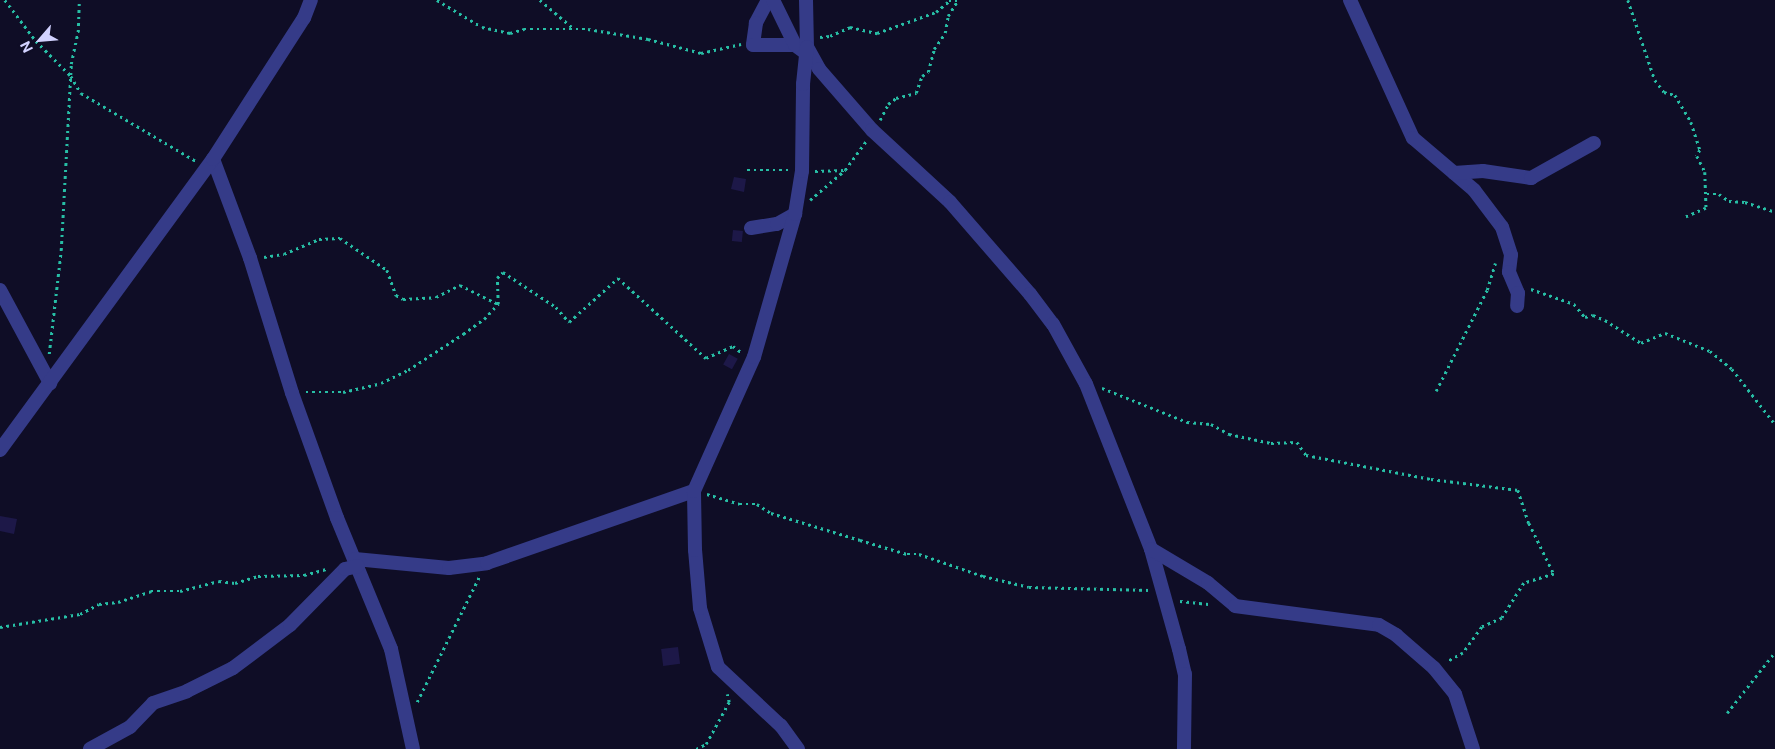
<!DOCTYPE html>
<style>
body{margin:0}
#map{position:relative;width:1775px;height:749px;overflow:hidden;background:#0f0d26;font-family:"Public Sans",sans-serif}
div>[style]{position:absolute}
.building>*{inset:0;background:#1d1848;transform-origin:0 0}
.path>*{height:2.5px;margin-top:-1.25px;transform-origin:0;background:repeating-linear-gradient(90deg,#27bea5 0 2.5px,transparent 0 6.5px)}
.minor>*{height:14px;margin:-7px;padding:0 7px;transform-origin:7px;border-radius:7px;background:#353b88}
span{translate:-50% -50%;white-space:nowrap;text-align:center;line-height:1.15;-webkit-text-stroke:4px #0f0d26;paint-order:stroke}
.north{position:absolute;left:15px;top:15px;width:50px;height:50px;-webkit-text-stroke:4px #0f0d26;paint-order:stroke;rotate:243deg;font-size:14px;font-weight:700;line-height:20px;text-align:center;color:#d2d2ff}
.north::after{content:'';display:block;margin:auto;width:18px;height:22px;background:#d2d2ff;clip-path:polygon(50% 0,100% 100%,50% 72%,0 100%)}
</style>
<div id="map">
<div class="building">
<div style="clip-path:polygon(734px 177px,746px 179px,744px 192px,731px 189px)"></div>
<div style="left:733px;top:230px;width:10px;height:11px;rotate:6deg"></div>
<div style="left:729px;top:354px;width:10px;height:12px;rotate:29deg"></div>
<div style="clip-path:polygon(0 516px,17px 519px,14px 534px,0 531px)"></div>
<div style="left:678px;top:647px;width:17px;height:17px;rotate:83deg"></div>
</div>
<div class="path">
<div style="left:5px;top:0;width:51px;rotate:52.9deg"></div>
<div style="left:36px;top:41px;width:49px;rotate:45deg"></div>
<div style="left:71px;top:76px;width:20px;rotate:60deg"></div>
<div style="left:81px;top:93px;width:134px;rotate:30.6deg"></div>
<div style="left:437px;top:0;width:52px;rotate:31deg"></div>
<div style="left:482px;top:27px;width:29px;rotate:12deg"></div>
<div style="left:510px;top:33px;width:15px;rotate:-16deg"></div>
<div style="left:524px;top:29px;width:64px"></div>
<div style="left:588px;top:29px;width:61px;rotate:9.5deg"></div>
<div style="left:648px;top:39px;width:55px;rotate:14.8deg"></div>
<div style="left:701px;top:53px;width:41px;rotate:-12.7deg"></div>
<div style="left:540px;top:0;width:43px;rotate:40.3deg"></div>
<div style="left:1628px;top:0;width:84px;rotate:71.4deg"></div>
<div style="left:1655px;top:80px;width:15px;rotate:53deg"></div>
<div style="left:1664px;top:92px;width:11px;rotate:15deg"></div>
<div style="left:1675px;top:95px;width:31px;rotate:59deg"></div>
<div style="left:1691px;top:122px;width:29px;rotate:72deg"></div>
<div style="left:1700px;top:150px;width:7px;rotate:117deg"></div>
<div style="left:1697px;top:156px;width:18px;rotate:63deg"></div>
<div style="left:1705px;top:172px;width:36px;rotate:88deg"></div>
<div style="left:1706px;top:208px;width:22px;rotate:156deg"></div>
<div style="left:820px;top:37px;width:10px;rotate:-6deg"></div>
<div style="left:830px;top:36px;width:22px;rotate:-24deg"></div>
<div style="left:850px;top:27px;width:28px;rotate:13deg"></div>
<div style="left:877px;top:33px;width:63px;rotate:-19.6deg"></div>
<div style="left:936px;top:12px;width:17px;rotate:-40deg"></div>
<div style="left:949px;top:1px;width:8px"></div>
<div style="left:880px;top:120px;width:18px;rotate:-63deg"></div>
<div style="left:888px;top:104px;width:10px;rotate:-37deg"></div>
<div style="left:896px;top:98px;width:21px;rotate:-14deg"></div>
<div style="left:916px;top:93px;width:18px;rotate:-71deg"></div>
<div style="left:922px;top:76px;width:7px;rotate:-34deg"></div>
<div style="left:928px;top:72px;width:24px;rotate:-75deg"></div>
<div style="left:934px;top:49px;width:19px;rotate:-55deg"></div>
<div style="left:945px;top:33px;width:17px;rotate:-80deg"></div>
<div style="left:948px;top:16px;width:19px;rotate:-58deg"></div>
<div style="left:747px;top:170px;width:42px"></div>
<div style="left:815px;top:171px;width:30px;rotate:-2deg"></div>
<div style="left:1707px;top:194px;width:12px"></div>
<div style="left:1719px;top:194px;width:12px;rotate:35deg"></div>
<div style="left:1729px;top:201px;width:16px;rotate:4deg"></div>
<div style="left:1745px;top:202px;width:32px;rotate:18deg"></div>
<div style="left:810px;top:200px;width:46px;rotate:-40.6deg"></div>
<div style="left:845px;top:170px;width:36px;rotate:-54deg"></div>
<div style="left:264px;top:257px;width:20px;rotate:-9deg"></div>
<div style="left:284px;top:254px;width:38px;rotate:-23deg"></div>
<div style="left:319px;top:239px;width:21px;rotate:-3deg"></div>
<div style="left:340px;top:238px;width:57px;rotate:34.2deg"></div>
<div style="left:387px;top:270px;width:27px;rotate:70deg"></div>
<div style="left:396px;top:295px;width:8px;rotate:30deg"></div>
<div style="left:403px;top:299px;width:33px;rotate:-3deg"></div>
<div style="left:436px;top:297px;width:27px;rotate:-27deg"></div>
<div style="left:460px;top:285px;width:42px;rotate:26.6deg"></div>
<div style="left:498px;top:304px;width:26px;rotate:-92deg"></div>
<div style="left:497px;top:278px;width:8px;rotate:-45deg"></div>
<div style="left:503px;top:272px;width:64px;rotate:33.4deg"></div>
<div style="left:556px;top:307px;width:20px;rotate:49deg"></div>
<div style="left:569px;top:322px;width:66px;rotate:-41.9deg"></div>
<div style="left:618px;top:278px;width:119px;rotate:42.3deg"></div>
<div style="left:706px;top:358px;width:30px;rotate:-24deg"></div>
<div style="left:733px;top:346px;width:10px;rotate:37deg"></div>
<div style="left:1531px;top:289px;width:46px;rotate:19.2deg"></div>
<div style="left:1574px;top:304px;width:17px;rotate:50deg"></div>
<div style="left:1585px;top:317px;width:8px;rotate:-14deg"></div>
<div style="left:1593px;top:315px;width:13px;rotate:23deg"></div>
<div style="left:1605px;top:320px;width:43px;rotate:32.6deg"></div>
<div style="left:1641px;top:343px;width:26px;rotate:-23deg"></div>
<div style="left:1665px;top:333px;width:48px;rotate:21.8deg"></div>
<div style="left:1710px;top:351px;width:28px;rotate:39deg"></div>
<div style="left:1732px;top:369px;width:70px;rotate:52deg"></div>
<div style="left:49px;top:354px;width:105px;rotate:-83.4deg"></div>
<div style="left:61px;top:250px;width:186px;rotate:-86.9deg"></div>
<div style="left:71px;top:64px;width:33px;rotate:-78deg"></div>
<div style="left:78px;top:32px;width:32px;rotate:-88deg"></div>
<div style="left:1102px;top:388px;width:92px;rotate:21.8deg"></div>
<div style="left:1187px;top:422px;width:24px;rotate:5deg"></div>
<div style="left:1211px;top:424px;width:21px;rotate:29deg"></div>
<div style="left:1229px;top:434px;width:43px;rotate:12.1deg"></div>
<div style="left:1271px;top:443px;width:26px;rotate:-2deg"></div>
<div style="left:1297px;top:442px;width:16px;rotate:55deg"></div>
<div style="left:1306px;top:455px;width:127px;rotate:10.9deg"></div>
<div style="left:1431px;top:479px;width:88px;rotate:7.2deg"></div>
<div style="left:1518px;top:490px;width:35px;rotate:72deg"></div>
<div style="left:1529px;top:523px;width:57px;rotate:63.9deg"></div>
<div style="left:1554px;top:574px;width:31px;rotate:163deg"></div>
<div style="left:1524px;top:583px;width:41px;rotate:122.2deg"></div>
<div style="left:1502px;top:618px;width:22px;rotate:156deg"></div>
<div style="left:1482px;top:627px;width:32px;rotate:126deg"></div>
<div style="left:1463px;top:653px;width:18px;rotate:151deg"></div>
<div style="left:1436px;top:391px;width:113px;rotate:-63.2deg"></div>
<div style="left:1487px;top:290px;width:28px;rotate:-73deg"></div>
<div style="left:306px;top:392px;width:37px"></div>
<div style="left:343px;top:392px;width:39px;rotate:-13deg"></div>
<div style="left:381px;top:383px;width:30px;rotate:-26deg"></div>
<div style="left:408px;top:370px;width:66px;rotate:-33.2deg"></div>
<div style="left:463px;top:334px;width:26px;rotate:-36deg"></div>
<div style="left:484px;top:319px;width:21px;rotate:-47deg"></div>
<div style="left:707px;top:494px;width:34px;rotate:17deg"></div>
<div style="left:739px;top:504px;width:18px"></div>
<div style="left:757px;top:504px;width:17px;rotate:33deg"></div>
<div style="left:771px;top:513px;width:93px;rotate:16.9deg"></div>
<div style="left:860px;top:540px;width:49px;rotate:16.6deg"></div>
<div style="left:907px;top:554px;width:12px"></div>
<div style="left:919px;top:554px;width:68px;rotate:19deg"></div>
<div style="left:983px;top:576px;width:47px;rotate:13.4deg"></div>
<div style="left:1029px;top:587px;width:121px;rotate:1.4deg"></div>
<div style="left:1180px;top:601px;width:31px;rotate:6deg"></div>
<div style="left:0;top:627px;width:81px;rotate:-9.2deg"></div>
<div style="left:80px;top:614px;width:21px;rotate:-28deg"></div>
<div style="left:99px;top:604px;width:19px;rotate:-6deg"></div>
<div style="left:118px;top:602px;width:35px;rotate:-18deg"></div>
<div style="left:151px;top:591px;width:29px"></div>
<div style="left:180px;top:591px;width:40px;rotate:-14.4deg"></div>
<div style="left:219px;top:581px;width:16px;rotate:7deg"></div>
<div style="left:235px;top:583px;width:24px;rotate:-17deg"></div>
<div style="left:258px;top:576px;width:46px;rotate:-1.2deg"></div>
<div style="left:304px;top:575px;width:23px;rotate:-15deg"></div>
<div style="left:417px;top:702px;width:140px;rotate:-63.6deg"></div>
<div style="left:1727px;top:713px;width:78px;rotate:-51.8deg"></div>
<div style="left:696px;top:749px;width:11px;rotate:-27deg"></div>
<div style="left:706px;top:744px;width:48px;rotate:-61.3deg"></div>
<div style="left:729px;top:702px;width:8px;rotate:-104deg"></div>
</div>
<div class="minor">
<div style="left:768px;top:0;width:26px;rotate:118deg"></div>
<div style="left:756px;top:23px;width:22px;rotate:98deg"></div>
<div style="left:753px;top:45px;width:42px"></div>
<div style="left:795px;top:45px;width:14px;rotate:36deg"></div>
<div style="left:773px;top:0;width:50px;rotate:63.9deg"></div>
<div style="left:806px;top:0;width:47px;rotate:88.8deg"></div>
<div style="left:807px;top:47px;width:25px;rotate:61deg"></div>
<div style="left:819px;top:69px;width:81px;rotate:49deg"></div>
<div style="left:872px;top:130px;width:106px;rotate:42.7deg"></div>
<div style="left:950px;top:202px;width:122px;rotate:49deg"></div>
<div style="left:1030px;top:294px;width:38px;rotate:53deg"></div>
<div style="left:1053px;top:324px;width:68px;rotate:61.2deg"></div>
<div style="left:1086px;top:384px;width:177px;rotate:68.5deg"></div>
<div style="left:1151px;top:549px;width:104px;rotate:74.4deg"></div>
<div style="left:1179px;top:649px;width:26px;rotate:77deg"></div>
<div style="left:1185px;top:674px;width:75px;rotate:90.8deg"></div>
<div style="left:1350px;top:0;width:152px;rotate:65.5deg"></div>
<div style="left:1413px;top:138px;width:80px;rotate:40.4deg"></div>
<div style="left:1474px;top:190px;width:46px;rotate:52.9deg"></div>
<div style="left:1502px;top:227px;width:29px;rotate:72deg"></div>
<div style="left:1511px;top:255px;width:17px;rotate:97deg"></div>
<div style="left:1509px;top:272px;width:23px;rotate:67deg"></div>
<div style="left:1518px;top:293px;width:13px;rotate:94deg"></div>
<div style="left:213px;top:159px;width:106px;rotate:69.5deg"></div>
<div style="left:250px;top:258px;width:141px;rotate:72.7deg"></div>
<div style="left:292px;top:393px;width:133px;rotate:70.2deg"></div>
<div style="left:337px;top:518px;width:142px;rotate:67.6deg"></div>
<div style="left:391px;top:649px;width:102px;rotate:77.6deg"></div>
<div style="left:1454px;top:173px;width:29px;rotate:-4deg"></div>
<div style="left:1483px;top:171px;width:49px;rotate:8.3deg"></div>
<div style="left:1531px;top:178px;width:72px;rotate:-29.1deg"></div>
<div style="left:751px;top:228px;width:26px;rotate:-9deg"></div>
<div style="left:777px;top:224px;width:21px;rotate:-29deg"></div>
<div style="left:0;top:290px;width:106px;rotate:61.7deg"></div>
<div style="left:0;top:450px;width:361px;rotate:-53.8deg"></div>
<div style="left:213px;top:159px;width:168px;rotate:-57.2deg"></div>
<div style="left:304px;top:18px;width:19px;rotate:-69deg"></div>
<div style="left:1151px;top:549px;width:66px;rotate:30.8deg"></div>
<div style="left:1208px;top:583px;width:35px;rotate:40deg"></div>
<div style="left:1235px;top:606px;width:145px;rotate:7.5deg"></div>
<div style="left:1379px;top:625px;width:20px;rotate:30deg"></div>
<div style="left:1396px;top:635px;width:50px;rotate:41deg"></div>
<div style="left:1434px;top:668px;width:33px;rotate:51deg"></div>
<div style="left:1455px;top:694px;width:58px;rotate:71.9deg"></div>
<div style="left:355px;top:559px;width:94px;rotate:5.5deg"></div>
<div style="left:449px;top:568px;width:38px;rotate:-7deg"></div>
<div style="left:487px;top:563px;width:219px;rotate:-19.2deg"></div>
<div style="left:90px;top:749px;width:46px;rotate:-28.8deg"></div>
<div style="left:130px;top:727px;width:33px;rotate:-46deg"></div>
<div style="left:153px;top:703px;width:36px;rotate:-19deg"></div>
<div style="left:187px;top:691px;width:51px;rotate:-26.6deg"></div>
<div style="left:233px;top:668px;width:71px;rotate:-37deg"></div>
<div style="left:290px;top:625px;width:78px;rotate:-45.5deg"></div>
<div style="left:345px;top:569px;width:13px;rotate:-13deg"></div>
<div style="left:798px;top:749px;width:29px;rotate:-126deg"></div>
<div style="left:781px;top:726px;width:86px;rotate:-136.9deg"></div>
<div style="left:718px;top:667px;width:62px;rotate:-107deg"></div>
<div style="left:700px;top:608px;width:58px;rotate:-94.9deg"></div>
<div style="left:695px;top:550px;width:59px;rotate:-91deg"></div>
<div style="left:694px;top:491px;width:147px;rotate:-65.9deg"></div>
<div style="left:754px;top:357px;width:149px;rotate:-74deg"></div>
<div style="left:795px;top:214px;width:44px;rotate:-80.8deg"></div>
<div style="left:802px;top:171px;width:87px;rotate:-89.3deg"></div>
<div style="left:803px;top:84px;width:37px;rotate:-84deg"></div>
</div>
<div class="north">N</div>
</div>
